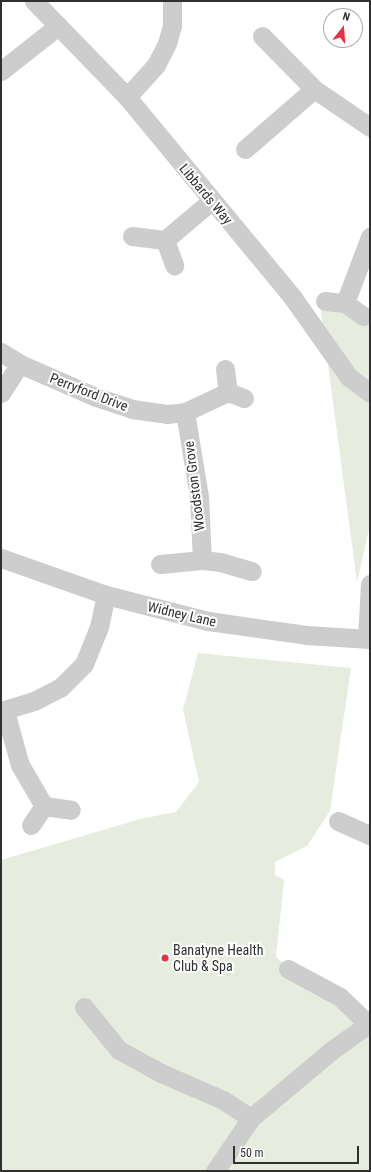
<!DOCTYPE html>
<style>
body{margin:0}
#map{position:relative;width:371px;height:1172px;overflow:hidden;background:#fff;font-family:"Roboto Condensed",sans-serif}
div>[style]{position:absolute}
.green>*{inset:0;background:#e7edde}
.minor>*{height:19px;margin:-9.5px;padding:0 9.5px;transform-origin:9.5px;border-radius:9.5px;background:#cdcdcd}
.dots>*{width:11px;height:11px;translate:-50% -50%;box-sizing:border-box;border:2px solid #fff;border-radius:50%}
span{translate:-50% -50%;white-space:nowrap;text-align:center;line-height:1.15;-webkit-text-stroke:4px #fff;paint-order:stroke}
.street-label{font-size:14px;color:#303030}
.poi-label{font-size:14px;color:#303030}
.left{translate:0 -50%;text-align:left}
.frame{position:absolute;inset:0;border:2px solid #303030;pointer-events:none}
.north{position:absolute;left:323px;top:8px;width:40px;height:40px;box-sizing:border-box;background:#fff;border:1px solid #acacac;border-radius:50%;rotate:17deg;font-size:11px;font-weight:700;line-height:16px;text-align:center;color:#303030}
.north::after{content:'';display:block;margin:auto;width:14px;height:18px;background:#eb2e43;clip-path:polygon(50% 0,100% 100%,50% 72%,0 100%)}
.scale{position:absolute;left:233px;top:1146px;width:126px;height:18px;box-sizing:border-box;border:2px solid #303030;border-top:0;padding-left:5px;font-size:12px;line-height:14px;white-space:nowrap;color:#303030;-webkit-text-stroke:3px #fff;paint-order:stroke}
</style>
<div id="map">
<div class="green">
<div style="clip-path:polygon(320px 305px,370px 323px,370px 525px,357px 582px)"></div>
<div style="clip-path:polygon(198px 653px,351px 668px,330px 811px,307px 846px,275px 862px,275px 875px,284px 880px,276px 957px,370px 1033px,370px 1171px,1px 1171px,1px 860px,140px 819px,176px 812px,199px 782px,183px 709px)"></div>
</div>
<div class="minor">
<div style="left:34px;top:1px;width:134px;rotate:45.9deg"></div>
<div style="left:127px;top:97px;width:261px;rotate:50.4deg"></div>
<div style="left:293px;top:298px;width:97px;rotate:54.7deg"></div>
<div style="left:349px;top:377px;width:26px;rotate:37deg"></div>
<div style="left:262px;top:36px;width:74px;rotate:45.5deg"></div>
<div style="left:1px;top:71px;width:73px;rotate:-38.3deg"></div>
<div style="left:127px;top:97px;width:43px;rotate:-47.8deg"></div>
<div style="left:156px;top:65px;width:25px;rotate:-63deg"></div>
<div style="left:167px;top:43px;width:18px;rotate:-74deg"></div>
<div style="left:172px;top:26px;width:25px;rotate:-90deg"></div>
<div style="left:245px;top:149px;width:91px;rotate:-41deg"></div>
<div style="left:314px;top:89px;width:68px;rotate:34.2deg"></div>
<div style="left:132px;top:236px;width:33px;rotate:7deg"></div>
<div style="left:165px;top:240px;width:60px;rotate:-40.3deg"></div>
<div style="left:165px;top:240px;width:27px;rotate:70deg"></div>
<div style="left:325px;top:301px;width:20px;rotate:6deg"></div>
<div style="left:363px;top:316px;width:22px;rotate:-144deg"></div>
<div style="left:345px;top:303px;width:71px;rotate:-69.3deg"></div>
<div style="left:1px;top:352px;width:22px;rotate:32deg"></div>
<div style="left:225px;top:369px;width:23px;rotate:83deg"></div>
<div style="left:1px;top:393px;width:35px;rotate:-57deg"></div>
<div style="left:20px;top:364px;width:83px;rotate:23.5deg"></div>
<div style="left:96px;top:397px;width:38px;rotate:18deg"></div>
<div style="left:132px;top:409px;width:35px;rotate:8deg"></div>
<div style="left:167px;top:414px;width:18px;rotate:-6deg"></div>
<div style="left:185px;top:412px;width:47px;rotate:-24.9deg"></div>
<div style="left:228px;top:392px;width:17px;rotate:21deg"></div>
<div style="left:185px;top:412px;width:86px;rotate:80.6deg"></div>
<div style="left:199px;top:497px;width:63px;rotate:87.3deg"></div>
<div style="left:202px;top:560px;width:18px;rotate:6deg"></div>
<div style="left:220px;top:562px;width:33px;rotate:16deg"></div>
<div style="left:1px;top:558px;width:111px;rotate:19.4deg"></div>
<div style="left:106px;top:595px;width:105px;rotate:14.3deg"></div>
<div style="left:208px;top:621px;width:99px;rotate:8.1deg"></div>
<div style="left:306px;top:635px;width:64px;rotate:3.6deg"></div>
<div style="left:160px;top:564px;width:42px;rotate:-5.4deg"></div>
<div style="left:367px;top:639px;width:55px;rotate:-86.9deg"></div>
<div style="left:1px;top:711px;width:34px;rotate:-17deg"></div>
<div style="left:34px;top:701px;width:29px;rotate:-27deg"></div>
<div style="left:60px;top:688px;width:34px;rotate:-45deg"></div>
<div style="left:84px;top:664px;width:40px;rotate:-68deg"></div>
<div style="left:99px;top:627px;width:33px;rotate:-78deg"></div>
<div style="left:5px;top:711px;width:56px;rotate:74.5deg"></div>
<div style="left:20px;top:765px;width:48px;rotate:59.7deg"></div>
<div style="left:44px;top:806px;width:27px;rotate:8deg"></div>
<div style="left:338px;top:821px;width:35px;rotate:24deg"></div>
<div style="left:31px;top:825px;width:23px;rotate:-56deg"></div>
<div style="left:288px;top:969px;width:59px;rotate:28.3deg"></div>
<div style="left:340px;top:997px;width:39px;rotate:44deg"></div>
<div style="left:84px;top:1007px;width:55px;rotate:50.9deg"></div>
<div style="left:119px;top:1050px;width:48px;rotate:28.7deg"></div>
<div style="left:161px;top:1073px;width:68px;rotate:23.5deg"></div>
<div style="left:223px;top:1100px;width:33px;rotate:33deg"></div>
<div style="left:251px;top:1118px;width:106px;rotate:-40deg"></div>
<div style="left:332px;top:1050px;width:47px;rotate:-35.4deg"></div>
<div style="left:215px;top:1171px;width:64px;rotate:-55.8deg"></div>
</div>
<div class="dots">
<div style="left:165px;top:958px;background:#eb2e43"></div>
</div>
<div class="street-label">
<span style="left:206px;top:194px;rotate:50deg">Libbards Way</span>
<span style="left:89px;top:392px;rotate:21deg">Perryford Drive</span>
<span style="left:194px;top:486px;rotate:-97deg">Woodston Grove</span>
<span style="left:182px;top:614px;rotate:13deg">Widney Lane</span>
</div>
<div class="poi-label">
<span class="left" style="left:173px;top:958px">Banatyne Health<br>Club &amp; Spa</span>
</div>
<div class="frame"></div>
<div class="north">N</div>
<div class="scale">50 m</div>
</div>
